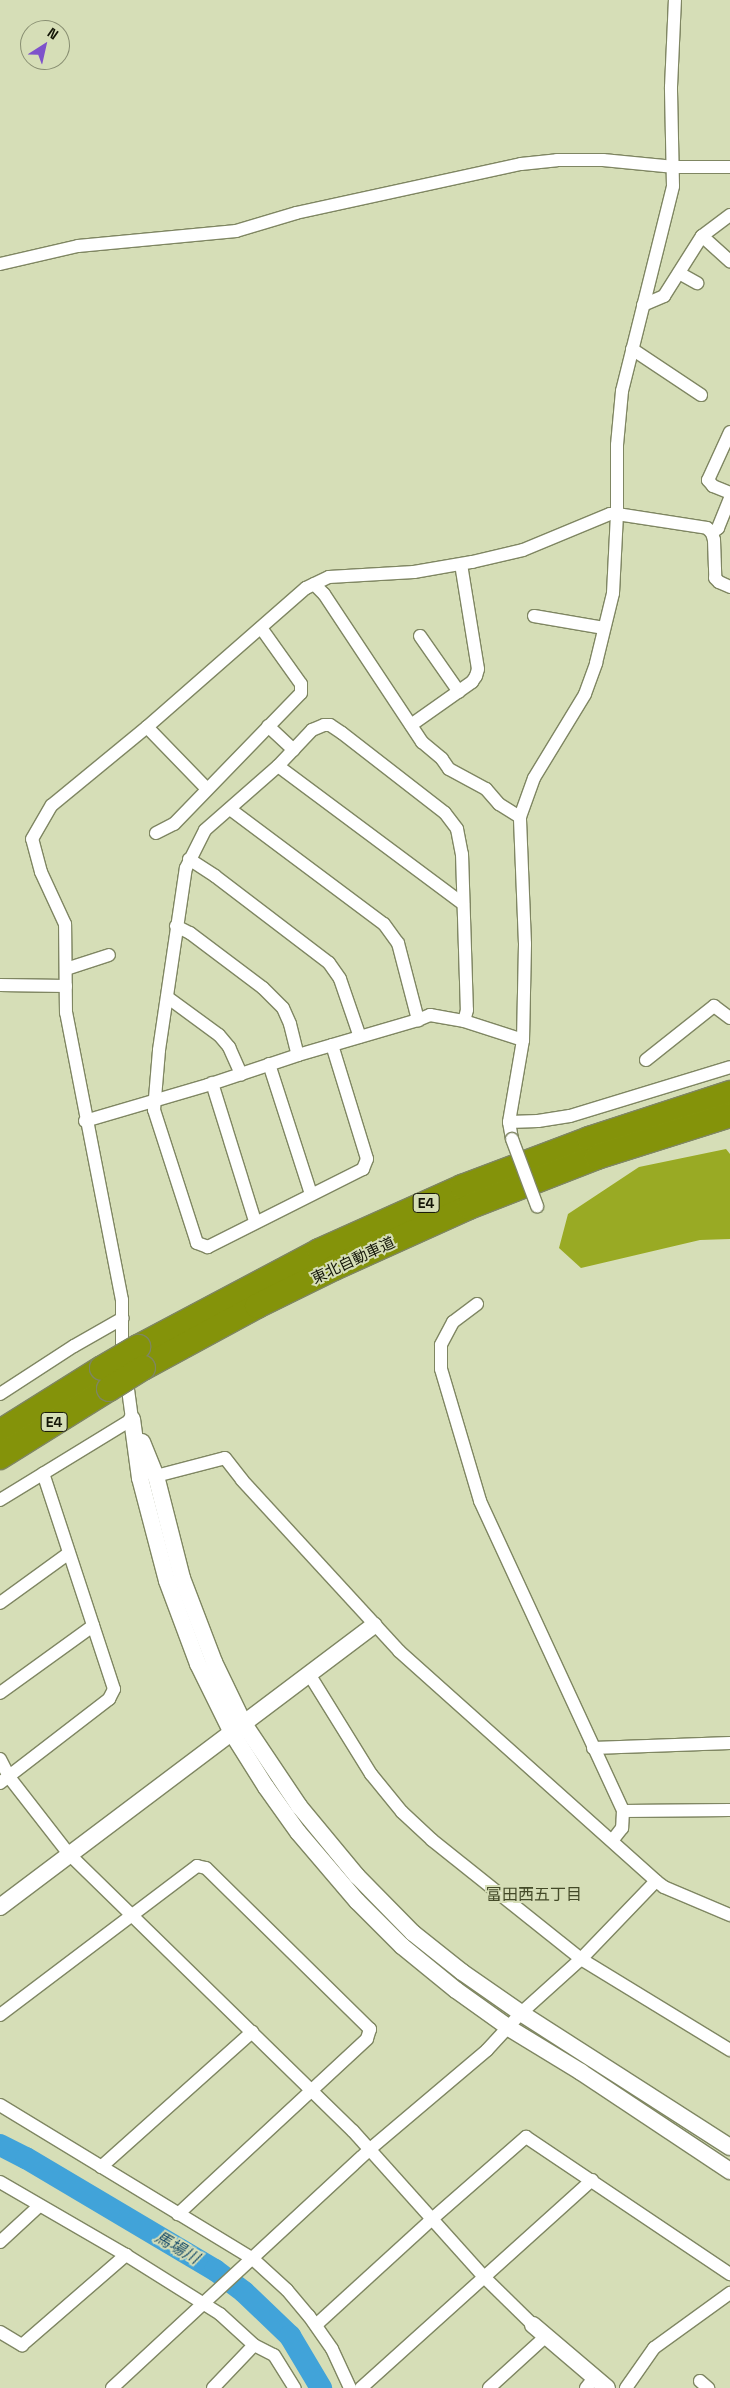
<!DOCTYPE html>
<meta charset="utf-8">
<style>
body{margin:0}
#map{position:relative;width:730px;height:2388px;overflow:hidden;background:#d6deb7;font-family:"Space Grotesk","Noto Sans JP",sans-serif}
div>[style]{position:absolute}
.forest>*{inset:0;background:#99aa24}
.river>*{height:22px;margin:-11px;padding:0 11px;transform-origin:11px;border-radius:11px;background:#41a3d9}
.roads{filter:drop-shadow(1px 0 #7f8662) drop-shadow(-1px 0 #7f8662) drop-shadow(0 1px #7f8662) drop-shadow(0 -1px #7f8662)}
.minor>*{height:12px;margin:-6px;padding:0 6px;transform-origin:6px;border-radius:6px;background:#fff}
.tertiary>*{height:16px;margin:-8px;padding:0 8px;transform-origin:8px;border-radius:8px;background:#fff}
.motorway>*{height:24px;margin:-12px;padding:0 12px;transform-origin:12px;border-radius:12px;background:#84930a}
.bridges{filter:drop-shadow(1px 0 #7f8662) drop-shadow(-1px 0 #7f8662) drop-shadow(0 1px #7f8662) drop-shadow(0 -1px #7f8662)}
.minor-bridge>*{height:12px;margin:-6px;padding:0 6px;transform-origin:6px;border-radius:6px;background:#fff}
.motorway-bridge>*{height:24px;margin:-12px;padding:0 12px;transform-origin:12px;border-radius:12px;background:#84930a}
span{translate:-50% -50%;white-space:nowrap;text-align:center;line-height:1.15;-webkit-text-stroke:4px #d6deb7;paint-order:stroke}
.shield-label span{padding:1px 4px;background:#d6deb7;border:1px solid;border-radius:4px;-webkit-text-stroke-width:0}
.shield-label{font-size:14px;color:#141608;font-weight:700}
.street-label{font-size:15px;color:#141608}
.neighbourhood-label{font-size:16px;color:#444a28}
.water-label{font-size:16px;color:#194d69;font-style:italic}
.north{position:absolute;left:20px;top:20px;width:50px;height:50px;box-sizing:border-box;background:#d6deb7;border:1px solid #888e71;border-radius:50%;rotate:35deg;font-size:14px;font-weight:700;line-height:20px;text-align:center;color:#141608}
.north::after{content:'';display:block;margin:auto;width:18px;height:22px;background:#7e52cb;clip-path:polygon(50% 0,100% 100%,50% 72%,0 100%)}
</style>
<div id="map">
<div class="forest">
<div style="clip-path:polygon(726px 1149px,730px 1154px,730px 1239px,700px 1240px,581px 1268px,559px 1248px,568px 1214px,639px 1167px)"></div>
</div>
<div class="river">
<div style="left:0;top:2145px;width:29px;rotate:27deg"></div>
<div style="left:26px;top:2158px;width:220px;rotate:30.7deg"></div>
<div style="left:215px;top:2270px;width:36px;rotate:37deg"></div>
<div style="left:244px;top:2292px;width:64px;rotate:43.7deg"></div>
<div style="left:290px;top:2336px;width:61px;rotate:59.2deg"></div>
</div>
<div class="roads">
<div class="minor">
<div style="left:702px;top:236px;width:38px;rotate:42deg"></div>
<div style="left:0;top:264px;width:80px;rotate:-13deg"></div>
<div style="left:78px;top:246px;width:159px;rotate:-5.4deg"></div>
<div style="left:236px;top:231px;width:63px;rotate:-16.7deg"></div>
<div style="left:296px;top:213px;width:230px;rotate:-12.3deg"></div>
<div style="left:521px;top:164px;width:36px;rotate:-6deg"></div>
<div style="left:557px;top:160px;width:46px"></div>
<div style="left:603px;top:160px;width:72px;rotate:5.6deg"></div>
<div style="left:675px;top:167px;width:55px"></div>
<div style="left:679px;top:273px;width:21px;rotate:29deg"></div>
<div style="left:643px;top:305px;width:23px;rotate:-23deg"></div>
<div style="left:664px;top:296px;width:71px;rotate:-57.7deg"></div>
<div style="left:702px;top:236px;width:35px;rotate:-37deg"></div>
<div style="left:632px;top:349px;width:83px;rotate:33.7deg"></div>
<div style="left:730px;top:432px;width:53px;rotate:114.6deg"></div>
<div style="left:708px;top:480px;width:8px;rotate:50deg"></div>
<div style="left:713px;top:486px;width:18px;rotate:22deg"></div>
<div style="left:712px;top:533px;width:8px;rotate:-40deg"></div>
<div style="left:718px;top:528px;width:31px;rotate:-68deg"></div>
<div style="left:314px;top:584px;width:14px;rotate:45deg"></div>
<div style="left:324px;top:594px;width:178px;rotate:56.5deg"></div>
<div style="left:422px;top:742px;width:26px;rotate:40deg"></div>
<div style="left:442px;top:759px;width:12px;rotate:55deg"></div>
<div style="left:449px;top:769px;width:42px;rotate:28.4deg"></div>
<div style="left:486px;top:789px;width:20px;rotate:49deg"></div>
<div style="left:499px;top:804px;width:25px;rotate:32deg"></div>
<div style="left:534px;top:616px;width:71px;rotate:9.7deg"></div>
<div style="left:420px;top:636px;width:68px;rotate:55.1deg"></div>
<div style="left:411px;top:725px;width:75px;rotate:-35.2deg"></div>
<div style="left:472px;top:682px;width:7px;rotate:-56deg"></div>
<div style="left:476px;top:676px;width:7px;rotate:-74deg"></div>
<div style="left:478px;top:669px;width:106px;rotate:-99.2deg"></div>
<div style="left:268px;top:726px;width:35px;rotate:43deg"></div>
<div style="left:147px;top:727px;width:86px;rotate:45.9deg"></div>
<div style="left:278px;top:766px;width:231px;rotate:36.7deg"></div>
<div style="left:230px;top:809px;width:192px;rotate:36.8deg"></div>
<div style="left:384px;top:924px;width:24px;rotate:54deg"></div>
<div style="left:398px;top:943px;width:80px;rotate:75.4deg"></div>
<div style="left:156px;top:833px;width:20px;rotate:-27deg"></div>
<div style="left:174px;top:824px;width:182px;rotate:-45.9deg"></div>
<div style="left:301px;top:693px;width:9px;rotate:-90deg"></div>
<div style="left:301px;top:684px;width:69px;rotate:-125.5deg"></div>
<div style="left:189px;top:859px;width:31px;rotate:33deg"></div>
<div style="left:215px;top:876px;width:143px;rotate:37.3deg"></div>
<div style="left:329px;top:963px;width:19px;rotate:55deg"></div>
<div style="left:340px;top:979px;width:61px;rotate:71deg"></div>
<div style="left:176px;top:926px;width:16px;rotate:27deg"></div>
<div style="left:190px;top:933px;width:91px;rotate:37deg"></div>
<div style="left:263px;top:988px;width:28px;rotate:45deg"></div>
<div style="left:283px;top:1008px;width:17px;rotate:66deg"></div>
<div style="left:290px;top:1024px;width:32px;rotate:76deg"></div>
<div style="left:66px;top:969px;width:45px;rotate:-18deg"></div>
<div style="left:0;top:985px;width:66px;rotate:0.9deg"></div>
<div style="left:167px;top:997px;width:64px;rotate:36.2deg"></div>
<div style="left:219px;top:1035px;width:16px;rotate:50deg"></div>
<div style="left:229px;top:1047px;width:30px;rotate:66deg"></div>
<div style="left:332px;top:1045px;width:119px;rotate:72.9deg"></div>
<div style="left:367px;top:1159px;width:11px;rotate:112deg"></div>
<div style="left:363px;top:1169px;width:174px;rotate:153.3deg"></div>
<div style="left:208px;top:1247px;width:12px;rotate:-160deg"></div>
<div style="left:197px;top:1243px;width:140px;rotate:-107.9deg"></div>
<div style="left:154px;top:1110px;width:60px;rotate:-85.2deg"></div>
<div style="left:159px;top:1050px;width:184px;rotate:-81.6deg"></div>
<div style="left:186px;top:868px;width:42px;rotate:-63.4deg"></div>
<div style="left:205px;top:830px;width:97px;rotate:-41.2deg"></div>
<div style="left:278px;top:766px;width:50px;rotate:-46.6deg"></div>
<div style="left:312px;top:730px;width:13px;rotate:-23deg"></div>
<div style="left:324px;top:725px;width:6px"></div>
<div style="left:330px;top:725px;width:14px;rotate:34deg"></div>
<div style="left:342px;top:733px;width:130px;rotate:37.8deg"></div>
<div style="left:445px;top:813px;width:20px;rotate:53deg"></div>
<div style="left:457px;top:829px;width:25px;rotate:79deg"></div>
<div style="left:462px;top:854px;width:156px;rotate:88.2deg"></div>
<div style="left:467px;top:1010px;width:11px;rotate:105deg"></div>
<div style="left:646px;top:1060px;width:87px;rotate:-38.5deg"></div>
<div style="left:714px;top:1006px;width:20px;rotate:37deg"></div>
<div style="left:269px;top:1064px;width:137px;rotate:72.1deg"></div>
<div style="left:212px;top:1083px;width:145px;rotate:72.7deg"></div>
<div style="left:85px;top:1121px;width:128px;rotate:-16.3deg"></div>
<div style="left:208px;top:1085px;width:95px;rotate:-18.4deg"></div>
<div style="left:298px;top:1055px;width:125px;rotate:-16.3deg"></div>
<div style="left:418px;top:1020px;width:13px;rotate:-23deg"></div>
<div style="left:430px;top:1015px;width:35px;rotate:10deg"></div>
<div style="left:464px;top:1021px;width:62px;rotate:17.9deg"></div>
<div style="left:509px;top:1122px;width:29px;rotate:-2deg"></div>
<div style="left:538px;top:1121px;width:32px;rotate:-9deg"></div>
<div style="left:570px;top:1116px;width:167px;rotate:-17deg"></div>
<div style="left:512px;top:1139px;width:17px;rotate:-100deg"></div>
<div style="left:509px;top:1122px;width:83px;rotate:-80.3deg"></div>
<div style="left:523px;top:1040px;width:96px;rotate:-88.8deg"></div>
<div style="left:525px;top:944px;width:127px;rotate:-92.3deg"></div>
<div style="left:520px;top:817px;width:41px;rotate:-70.3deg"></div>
<div style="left:534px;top:778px;width:98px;rotate:-58.7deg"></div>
<div style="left:585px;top:694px;width:33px;rotate:-70deg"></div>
<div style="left:596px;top:663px;width:72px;rotate:-76.3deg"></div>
<div style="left:613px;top:593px;width:79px;rotate:-87.1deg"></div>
<div style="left:617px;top:514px;width:69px;rotate:-90deg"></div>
<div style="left:617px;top:445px;width:54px;rotate:-84.7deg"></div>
<div style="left:622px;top:391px;width:211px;rotate:-76deg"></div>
<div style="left:673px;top:186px;width:99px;rotate:-91.2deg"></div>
<div style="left:671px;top:87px;width:87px;rotate:-87.4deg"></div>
<div style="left:477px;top:1304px;width:30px;rotate:143deg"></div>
<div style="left:453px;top:1322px;width:26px;rotate:118deg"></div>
<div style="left:441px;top:1345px;width:24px;rotate:90deg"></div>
<div style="left:441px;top:1369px;width:138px;rotate:73.5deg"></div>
<div style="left:480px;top:1501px;width:341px;rotate:65.2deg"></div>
<div style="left:623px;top:1811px;width:17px;rotate:93deg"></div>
<div style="left:622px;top:1828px;width:16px;rotate:128deg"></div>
<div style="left:0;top:1394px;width:88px;rotate:-33deg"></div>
<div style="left:74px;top:1346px;width:56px;rotate:-29.7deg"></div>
<div style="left:156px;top:1476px;width:71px;rotate:-14.6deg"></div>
<div style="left:225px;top:1458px;width:28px;rotate:52deg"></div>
<div style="left:242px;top:1480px;width:232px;rotate:47.4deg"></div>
<div style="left:399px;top:1651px;width:345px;rotate:41.8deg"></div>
<div style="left:656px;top:1881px;width:10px;rotate:37deg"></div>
<div style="left:664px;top:1887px;width:72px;rotate:23deg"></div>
<div style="left:0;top:1500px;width:155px;rotate:-31.5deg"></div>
<div style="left:132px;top:1419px;width:75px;rotate:-97.7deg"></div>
<div style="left:122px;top:1345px;width:45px;rotate:-90deg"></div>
<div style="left:122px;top:1300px;width:292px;rotate:-101deg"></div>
<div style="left:66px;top:1013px;width:89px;rotate:-90.6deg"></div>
<div style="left:65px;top:924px;width:57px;rotate:-114.8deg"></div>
<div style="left:41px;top:872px;width:34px;rotate:-105deg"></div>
<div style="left:32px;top:839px;width:39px;rotate:-60deg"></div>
<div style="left:52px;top:805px;width:123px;rotate:-39.4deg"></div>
<div style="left:147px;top:727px;width:211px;rotate:-41.2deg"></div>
<div style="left:306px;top:588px;width:25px;rotate:-26deg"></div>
<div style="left:329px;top:577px;width:85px;rotate:-3.4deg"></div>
<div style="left:414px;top:572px;width:59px;rotate:-9.8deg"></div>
<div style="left:472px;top:562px;width:52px;rotate:-13.2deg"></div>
<div style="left:523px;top:550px;width:94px;rotate:-22.5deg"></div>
<div style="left:610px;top:514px;width:7px"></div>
<div style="left:617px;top:514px;width:91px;rotate:8.8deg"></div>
<div style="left:707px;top:528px;width:7px;rotate:45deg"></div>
<div style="left:712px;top:533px;width:7px;rotate:74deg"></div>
<div style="left:714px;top:540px;width:38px;rotate:88deg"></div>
<div style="left:715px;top:578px;width:6px;rotate:45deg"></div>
<div style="left:719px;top:582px;width:12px;rotate:24deg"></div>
<div style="left:0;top:1603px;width:85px;rotate:-35.9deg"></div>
<div style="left:309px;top:1674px;width:118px;rotate:58.2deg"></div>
<div style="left:371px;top:1774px;width:49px;rotate:50.8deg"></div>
<div style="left:402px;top:1812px;width:41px;rotate:43deg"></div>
<div style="left:432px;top:1840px;width:191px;rotate:38.6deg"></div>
<div style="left:581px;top:1959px;width:175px;rotate:31.4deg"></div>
<div style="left:0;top:1693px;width:115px;rotate:-35.8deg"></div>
<div style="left:593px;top:1748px;width:137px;rotate:-2.1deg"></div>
<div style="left:0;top:1759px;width:20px;rotate:63deg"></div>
<div style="left:9px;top:1777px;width:98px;rotate:52.1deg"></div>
<div style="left:69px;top:1854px;width:397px;rotate:44.3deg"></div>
<div style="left:353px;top:2131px;width:198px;rotate:48.1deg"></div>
<div style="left:485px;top:2278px;width:67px;rotate:44.4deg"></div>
<div style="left:0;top:1783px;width:138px;rotate:-37.6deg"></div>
<div style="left:109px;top:1699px;width:11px;rotate:-63deg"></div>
<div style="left:114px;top:1689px;width:227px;rotate:-108.2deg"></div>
<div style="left:623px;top:1811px;width:107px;rotate:-0.5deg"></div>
<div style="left:0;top:2015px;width:247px;rotate:-37.1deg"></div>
<div style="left:197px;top:1866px;width:9px;rotate:13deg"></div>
<div style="left:206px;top:1868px;width:230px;rotate:44.5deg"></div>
<div style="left:370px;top:2029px;width:10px;rotate:107deg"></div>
<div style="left:367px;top:2039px;width:258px;rotate:137.2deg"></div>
<div style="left:0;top:2105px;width:296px;rotate:31.3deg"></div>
<div style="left:253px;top:2259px;width:46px;rotate:42.4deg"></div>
<div style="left:287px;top:2290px;width:34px;rotate:50deg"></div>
<div style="left:309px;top:2316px;width:40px;rotate:55.1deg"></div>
<div style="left:332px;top:2349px;width:43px;rotate:65.2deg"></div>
<div style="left:101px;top:2167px;width:203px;rotate:-41.8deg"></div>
<div style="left:0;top:2182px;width:146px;rotate:30.1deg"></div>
<div style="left:126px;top:2255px;width:111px;rotate:32.1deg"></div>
<div style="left:220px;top:2314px;width:46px;rotate:42.4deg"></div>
<div style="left:254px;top:2345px;width:22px;rotate:27deg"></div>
<div style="left:274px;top:2355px;width:39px;rotate:58deg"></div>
<div style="left:0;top:2242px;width:53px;rotate:-42.7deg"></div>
<div style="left:316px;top:2325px;width:157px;rotate:-42.4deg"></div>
<div style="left:432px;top:2219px;width:125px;rotate:-41.1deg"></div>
<div style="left:526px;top:2137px;width:246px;rotate:33.9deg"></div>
<div style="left:0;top:2332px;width:26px;rotate:31deg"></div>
<div style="left:22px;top:2345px;width:138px;rotate:-40.9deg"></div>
<div style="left:700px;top:2381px;width:11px;rotate:41deg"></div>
<div style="left:112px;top:2388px;width:352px;rotate:-42.8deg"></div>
<div style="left:370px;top:2149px;width:153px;rotate:-40.2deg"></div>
<div style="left:487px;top:2050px;width:50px;rotate:-47.4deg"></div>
<div style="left:521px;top:2013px;width:81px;rotate:-42deg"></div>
<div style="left:581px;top:1959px;width:108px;rotate:-46.1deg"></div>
<div style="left:213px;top:2388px;width:59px;rotate:-46.4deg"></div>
<div style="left:361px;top:2388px;width:311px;rotate:-42deg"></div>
<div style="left:489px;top:2388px;width:76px;rotate:-42.3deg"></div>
<div style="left:586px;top:2388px;width:13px;rotate:-51deg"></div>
<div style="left:626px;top:2388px;width:49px;rotate:-55deg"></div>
<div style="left:654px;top:2348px;width:94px;rotate:-35.9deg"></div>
</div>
<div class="tertiary">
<div style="left:132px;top:1419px;width:60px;rotate:82.3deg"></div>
<div style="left:140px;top:1478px;width:106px;rotate:75.3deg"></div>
<div style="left:167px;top:1581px;width:89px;rotate:69.5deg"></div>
<div style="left:198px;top:1664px;width:77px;rotate:63.8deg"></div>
<div style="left:232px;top:1733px;width:64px;rotate:57.8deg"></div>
<div style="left:266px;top:1787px;width:55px;rotate:54.6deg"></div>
<div style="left:298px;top:1832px;width:91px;rotate:49.5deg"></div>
<div style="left:357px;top:1901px;width:64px;rotate:45deg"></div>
<div style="left:402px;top:1946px;width:70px;rotate:39.2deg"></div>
<div style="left:456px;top:1990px;width:65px;rotate:35.6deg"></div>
<div style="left:509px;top:2028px;width:84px;rotate:31.4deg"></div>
<div style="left:581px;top:2072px;width:179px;rotate:33.6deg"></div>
<div style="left:142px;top:1442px;width:37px;rotate:68deg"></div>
<div style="left:156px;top:1476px;width:105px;rotate:75.7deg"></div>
<div style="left:182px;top:1578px;width:90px;rotate:69.1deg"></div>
<div style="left:214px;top:1662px;width:69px;rotate:64.2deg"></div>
<div style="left:244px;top:1724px;width:99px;rotate:56.1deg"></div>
<div style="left:299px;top:1806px;width:91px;rotate:50.4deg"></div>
<div style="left:357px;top:1876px;width:80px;rotate:45.5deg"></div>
<div style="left:413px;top:1933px;width:63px;rotate:38.5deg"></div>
<div style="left:462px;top:1972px;width:72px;rotate:34.8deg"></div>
<div style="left:521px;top:2013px;width:248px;rotate:32.7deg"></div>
<div style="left:0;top:1907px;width:468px;rotate:-37deg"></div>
<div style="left:533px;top:2325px;width:97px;rotate:40.4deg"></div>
</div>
<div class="motorway">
<div style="left:138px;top:1347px;width:205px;rotate:-27.9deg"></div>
<div style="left:319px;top:1251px;width:157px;rotate:-24.1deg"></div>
<div style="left:462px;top:1187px;width:136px;rotate:-20.7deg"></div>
<div style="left:589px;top:1139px;width:148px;rotate:-18.1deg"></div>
<div style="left:143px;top:1368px;width:130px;rotate:-28.5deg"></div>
<div style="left:257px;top:1306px;width:86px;rotate:-26.3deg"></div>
<div style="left:334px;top:1268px;width:148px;rotate:-24.3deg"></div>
<div style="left:469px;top:1207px;width:137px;rotate:-21.3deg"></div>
<div style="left:597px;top:1157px;width:139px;rotate:-17.5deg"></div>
<div style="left:0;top:1432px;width:120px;rotate:-32.1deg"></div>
<div style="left:0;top:1457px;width:128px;rotate:-32deg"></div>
</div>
</div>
<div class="bridges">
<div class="minor-bridge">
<div style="left:512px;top:1139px;width:72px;rotate:69.5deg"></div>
</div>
<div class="motorway-bridge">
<div style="left:102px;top:1368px;width:42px;rotate:-30.3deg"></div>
<div style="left:109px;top:1389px;width:40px;rotate:-32deg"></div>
</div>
</div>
<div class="shield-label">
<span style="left:426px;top:1203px">E4</span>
<span style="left:54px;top:1422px">E4</span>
</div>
<div class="street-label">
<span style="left:353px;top:1260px;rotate:-25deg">東北自動車道</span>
</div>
<div class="neighbourhood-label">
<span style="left:534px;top:1895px">富田西五丁目</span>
</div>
<div class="water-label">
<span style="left:177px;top:2248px;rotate:30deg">馬場川</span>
</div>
<div class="north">N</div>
</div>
